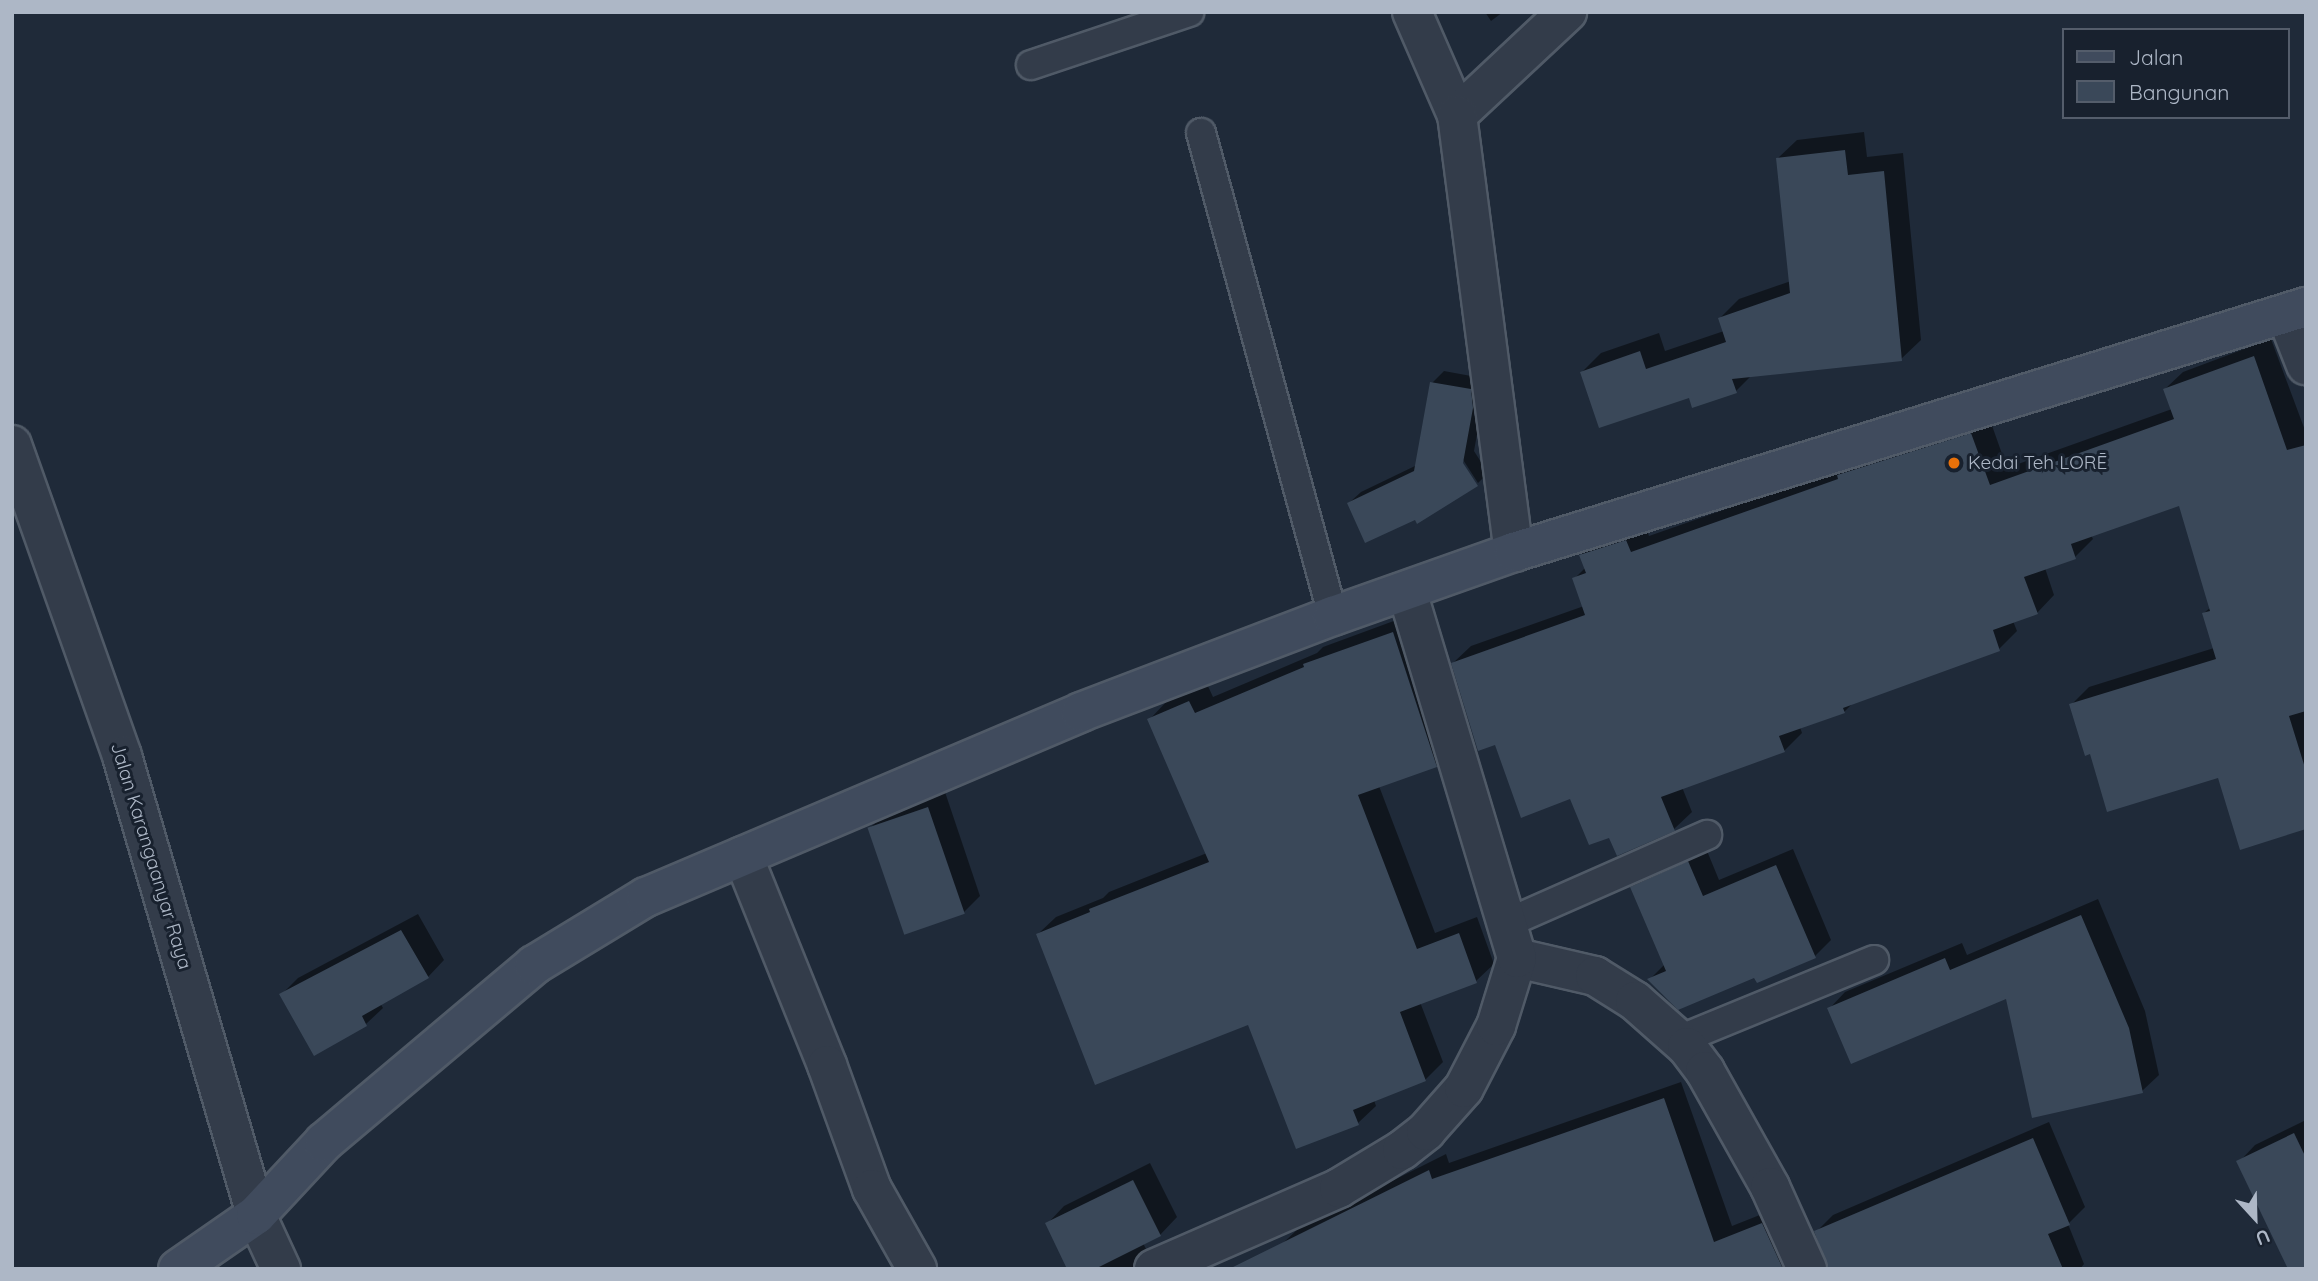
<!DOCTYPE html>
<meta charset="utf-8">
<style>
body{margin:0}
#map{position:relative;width:2318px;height:1281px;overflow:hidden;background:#1f2a39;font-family:Quicksand,sans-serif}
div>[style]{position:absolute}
.shadow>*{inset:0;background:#0007}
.building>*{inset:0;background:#3a4859;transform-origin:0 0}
.roads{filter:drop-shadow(2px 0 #505a67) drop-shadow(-2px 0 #505a67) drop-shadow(0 2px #505a67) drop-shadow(0 -2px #505a67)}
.lane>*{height:28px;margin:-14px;padding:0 14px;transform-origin:14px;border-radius:14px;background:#333c4a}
.street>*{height:38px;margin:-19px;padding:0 19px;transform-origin:19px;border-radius:19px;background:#333c4a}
.secondary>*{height:38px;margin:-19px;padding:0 19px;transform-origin:19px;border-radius:19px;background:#404b5d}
.dots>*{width:19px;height:19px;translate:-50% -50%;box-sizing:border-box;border:4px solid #18212e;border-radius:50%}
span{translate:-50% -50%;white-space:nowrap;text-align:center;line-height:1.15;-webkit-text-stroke:6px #18212e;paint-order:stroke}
.poi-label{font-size:19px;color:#adb7c6}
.left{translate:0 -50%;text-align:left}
.street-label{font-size:19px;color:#adb7c6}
.frame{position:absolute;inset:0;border:14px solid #adb7c6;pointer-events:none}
.legend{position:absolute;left:2062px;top:28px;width:228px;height:91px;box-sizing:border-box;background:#18212e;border:2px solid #545d6b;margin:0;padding:9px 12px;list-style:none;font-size:21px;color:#adb7c6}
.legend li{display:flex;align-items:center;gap:14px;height:35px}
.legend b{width:35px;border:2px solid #545d6b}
.north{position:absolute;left:2220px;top:1183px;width:70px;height:70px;-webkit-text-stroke:5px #18212e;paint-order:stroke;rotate:158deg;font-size:19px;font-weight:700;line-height:28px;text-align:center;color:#adb7c6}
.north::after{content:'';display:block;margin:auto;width:24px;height:32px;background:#adb7c6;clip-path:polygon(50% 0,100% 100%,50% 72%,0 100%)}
</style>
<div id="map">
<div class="shadow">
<div style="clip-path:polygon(1485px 12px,1503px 12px,1491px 21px)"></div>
<div style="clip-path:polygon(1864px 132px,1867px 157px,1903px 153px,1921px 340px,1901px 359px,1752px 375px,1736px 391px,1690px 396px,1582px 372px,1601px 353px,1659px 333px,1665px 351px,1724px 331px,1720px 318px,1739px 299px,1791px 281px,1777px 159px,1797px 140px)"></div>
<div style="clip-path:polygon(2271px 339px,2306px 433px,2306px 827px,2219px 776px,2091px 752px,2071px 705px,2089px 687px,2214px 648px,2204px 613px,2211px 607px,2180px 503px,2091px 535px,2093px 539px,2075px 557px,2045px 568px,2054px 595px,2037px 613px,2013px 621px,2017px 631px,1999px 649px,1854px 702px,1844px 712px,1800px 727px,1802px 733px,1784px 751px,1682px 787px,1692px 812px,1674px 829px,1610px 835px,1571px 797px,1496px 743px,1453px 663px,1471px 646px,1584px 606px,1574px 579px,1586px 567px,1581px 555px,1599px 537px,1644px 523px,1649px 536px,1989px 417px,2007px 468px,2172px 409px,2165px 389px,2183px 372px)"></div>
<div style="clip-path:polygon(1444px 371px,1482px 378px,1484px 396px,1474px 451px,1488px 473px,1478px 483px,1460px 455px,1416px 518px,1349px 503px,1361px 492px,1417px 465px,1432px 383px)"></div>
<div style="clip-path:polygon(1410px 615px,1453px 747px,1436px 765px,1379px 786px,1435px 933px,1477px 917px,1494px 964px,1476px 981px,1420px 1002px,1443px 1062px,1425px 1080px,1374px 1100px,1376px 1106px,1358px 1123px,1249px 1023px,1038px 934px,1056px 917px,1103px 898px,1109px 892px,1207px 853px,1150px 719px,1167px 701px,1207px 684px,1213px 697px,1317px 653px,1323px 647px)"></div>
<div style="clip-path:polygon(945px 792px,980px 896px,963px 913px,870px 828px,887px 812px)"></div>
<div style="clip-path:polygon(1705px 846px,1719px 880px,1793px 849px,1831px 940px,1815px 956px,1755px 976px,1650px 979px,1665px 964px,1632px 887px,1649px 871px)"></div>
<div style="clip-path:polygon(2098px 899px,2145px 1011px,2159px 1075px,2142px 1091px,2007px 997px,1829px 1009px,1845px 992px,1962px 943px,1967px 955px)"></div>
<div style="clip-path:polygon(418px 914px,444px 960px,428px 977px,380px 1003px,383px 1008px,366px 1024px,315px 1054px,281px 995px,298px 978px)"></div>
<div style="clip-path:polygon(1681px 1082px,1732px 1226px,1780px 1207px,1813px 1269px,1651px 1269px,1282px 1244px,1300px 1227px,1446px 1154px,1449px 1163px)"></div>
<div style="clip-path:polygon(2306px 1120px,2306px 1242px,2239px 1162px,2255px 1145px)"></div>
<div style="clip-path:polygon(2049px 1122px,2085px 1207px,2068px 1224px,2084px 1264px,2080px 1269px,1869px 1269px,1816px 1232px,1833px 1215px)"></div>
<div style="clip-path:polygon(1150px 1163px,1177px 1217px,1160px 1235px,1143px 1243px,1156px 1269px,1069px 1269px,1047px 1224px,1064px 1206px)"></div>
</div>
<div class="building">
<div style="clip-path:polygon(1845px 150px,1848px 175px,1884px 171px,1902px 361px,1732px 379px,1737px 393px,1692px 408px,1689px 398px,1599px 428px,1580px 372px,1640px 351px,1646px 369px,1726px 342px,1718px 318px,1790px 293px,1776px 158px)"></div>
<div style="clip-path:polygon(2254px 356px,2287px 450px,2306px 445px,2306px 711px,2289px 716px,2306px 771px,2306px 829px,2240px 850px,2218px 778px,2107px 812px,2090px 754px,2085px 756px,2069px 704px,2216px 659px,2202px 613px,2210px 611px,2179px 506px,2071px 544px,2076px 559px,2024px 577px,2038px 614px,1993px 630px,2000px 651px,1843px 708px,1845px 713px,1779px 736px,1785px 752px,1661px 797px,1675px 831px,1617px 856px,1609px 838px,1589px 845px,1570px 799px,1521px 818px,1495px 745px,1478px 751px,1451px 663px,1585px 615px,1572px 578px,1586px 573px,1579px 555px,1626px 540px,1631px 552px,1838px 479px,1837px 475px,1971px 433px,1990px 485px,2174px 419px,2163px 389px)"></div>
<div style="clip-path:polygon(1430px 382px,1471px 389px,1473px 408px,1463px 463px,1478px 486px,1417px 524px,1415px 520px,1365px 543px,1347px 503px,1414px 471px)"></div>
<div style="clip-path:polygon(1393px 632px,1437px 767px,1358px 795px,1417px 949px,1459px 933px,1477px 983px,1400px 1012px,1426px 1081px,1353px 1110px,1359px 1125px,1296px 1149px,1248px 1025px,1095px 1085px,1036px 934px,1090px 912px,1089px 909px,1209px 862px,1147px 719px,1189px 701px,1195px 713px,1304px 667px,1303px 664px)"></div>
<div style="left:928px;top:807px;width:113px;height:64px;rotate:71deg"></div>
<div style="clip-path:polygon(1688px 861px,1703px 896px,1776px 865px,1816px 958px,1757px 983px,1754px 978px,1678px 1010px,1647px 979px,1666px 971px,1630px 887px)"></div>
<div style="clip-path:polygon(2081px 915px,2129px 1028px,2143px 1093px,2032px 1118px,2006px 999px,1851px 1064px,1827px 1008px,1945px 958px,1950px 970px)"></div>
<div style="clip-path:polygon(401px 930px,429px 978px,362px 1016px,367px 1026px,314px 1056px,279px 994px)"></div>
<div style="clip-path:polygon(1664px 1098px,1714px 1242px,1762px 1223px,1783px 1269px,1229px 1269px,1429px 1170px,1432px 1179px)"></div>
<div style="clip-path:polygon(2294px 1133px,2306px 1158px,2306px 1269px,2288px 1269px,2236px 1161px)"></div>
<div style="clip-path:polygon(2033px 1138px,2070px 1225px,2048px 1234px,2063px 1269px,1828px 1269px,1814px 1231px)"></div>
<div style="clip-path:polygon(1133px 1180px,1161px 1236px,1095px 1269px,1067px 1269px,1045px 1223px)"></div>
</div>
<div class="roads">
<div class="lane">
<div style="left:1031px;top:65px;width:167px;rotate:-18.5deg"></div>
<div style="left:1201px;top:133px;width:501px;rotate:74.71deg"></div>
<div style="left:1505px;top:924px;width:221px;rotate:-23.8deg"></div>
<div style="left:1679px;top:1040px;width:211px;rotate:-22.3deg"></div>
</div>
<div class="street">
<div style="left:1412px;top:12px;width:112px;rotate:66.4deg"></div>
<div style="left:1457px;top:115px;width:151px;rotate:-43.1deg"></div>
<div style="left:1457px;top:115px;width:441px;rotate:82.6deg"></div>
<div style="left:2286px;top:314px;width:55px;rotate:68.6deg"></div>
<div style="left:12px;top:445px;width:330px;rotate:70.5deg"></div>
<div style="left:122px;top:756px;width:478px;rotate:73.7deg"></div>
<div style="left:256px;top:1215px;width:60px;rotate:65.2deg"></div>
<div style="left:743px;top:856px;width:225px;rotate:68.1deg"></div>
<div style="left:827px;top:1065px;width:132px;rotate:70.1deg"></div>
<div style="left:872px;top:1189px;width:92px;rotate:60.6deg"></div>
<div style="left:1517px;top:958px;width:80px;rotate:13deg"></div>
<div style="left:1595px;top:976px;width:47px;rotate:32deg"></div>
<div style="left:1635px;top:1001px;width:69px;rotate:41.5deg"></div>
<div style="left:1687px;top:1047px;width:30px;rotate:53deg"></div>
<div style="left:1705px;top:1071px;width:133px;rotate:60.7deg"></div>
<div style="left:1770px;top:1187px;width:90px;rotate:65.7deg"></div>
<div style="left:1154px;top:1269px;width:202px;rotate:-23.6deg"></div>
<div style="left:1339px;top:1188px;width:74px;rotate:-31.1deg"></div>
<div style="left:1402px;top:1150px;width:31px;rotate:-38deg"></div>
<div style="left:1426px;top:1131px;width:57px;rotate:-48.5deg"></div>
<div style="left:1464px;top:1088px;width:70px;rotate:-62.7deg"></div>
<div style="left:1496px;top:1026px;width:71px;rotate:-72.8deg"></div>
<div style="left:1517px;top:958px;width:382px;rotate:-106.7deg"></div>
</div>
<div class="secondary">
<div style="left:178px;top:1269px;width:95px;rotate:-34.7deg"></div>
<div style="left:256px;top:1215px;width:100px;rotate:-47deg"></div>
<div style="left:324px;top:1142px;width:275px;rotate:-40.1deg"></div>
<div style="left:534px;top:965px;width:131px;rotate:-31.3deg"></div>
<div style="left:646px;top:897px;width:473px;rotate:-23deg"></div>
<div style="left:1081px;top:712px;width:270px;rotate:-20.9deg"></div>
<div style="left:1333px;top:616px;width:192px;rotate:-19.5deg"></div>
<div style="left:1514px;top:552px;width:829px;rotate:-17.19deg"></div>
</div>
</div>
<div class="dots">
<div style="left:1954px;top:463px;background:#e8710a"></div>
</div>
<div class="poi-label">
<span class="left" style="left:1968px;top:463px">Kedai Teh LORĒ</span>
</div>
<div class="street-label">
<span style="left:151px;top:856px;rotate:73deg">Jalan Karangaanyar Raya</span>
</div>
<div class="frame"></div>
<ul class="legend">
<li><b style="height:9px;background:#404b5d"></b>Jalan</li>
<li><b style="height:19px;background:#3a4859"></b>Bangunan</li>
</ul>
<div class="north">U</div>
</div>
